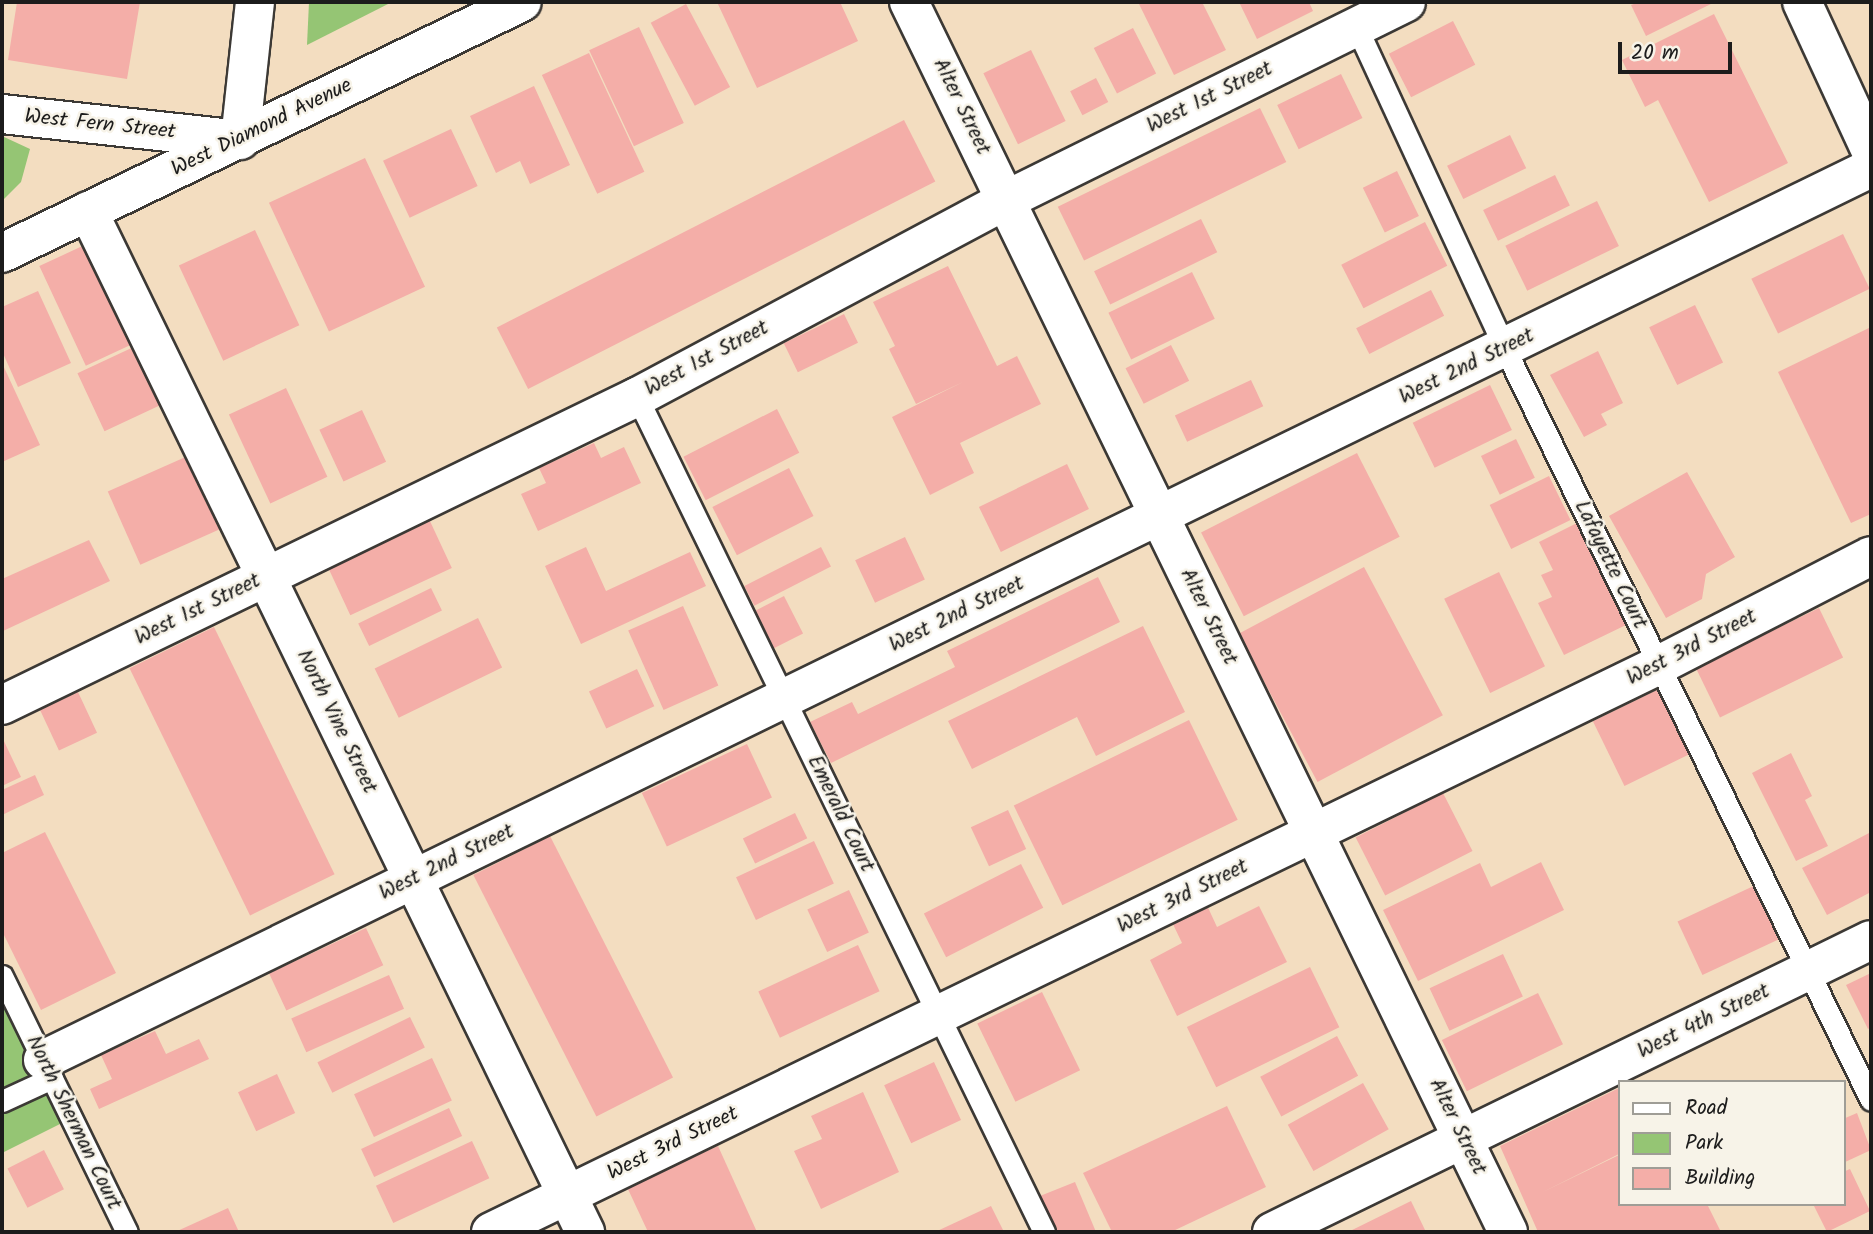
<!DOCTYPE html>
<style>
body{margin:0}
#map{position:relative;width:1873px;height:1234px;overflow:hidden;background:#f3ddc0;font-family:Kalam,sans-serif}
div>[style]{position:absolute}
.green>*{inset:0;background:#95c574}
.building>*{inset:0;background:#f4aea8;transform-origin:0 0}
.roads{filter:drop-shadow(2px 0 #3c3935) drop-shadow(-2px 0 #3c3935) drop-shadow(0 2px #3c3935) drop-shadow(0 -2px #3c3935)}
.service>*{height:21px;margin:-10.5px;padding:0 10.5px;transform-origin:10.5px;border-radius:10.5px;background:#fff}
.minor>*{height:38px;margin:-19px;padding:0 19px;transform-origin:19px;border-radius:19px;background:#fff}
.tertiary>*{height:38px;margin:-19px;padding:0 19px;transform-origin:19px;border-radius:19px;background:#fff}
span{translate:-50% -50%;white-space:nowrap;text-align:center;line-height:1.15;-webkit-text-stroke:5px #f7f3e8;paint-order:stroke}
.street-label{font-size:21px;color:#1c1c1c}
.frame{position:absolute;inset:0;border:4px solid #1c1c1c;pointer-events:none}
.legend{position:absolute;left:1618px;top:1080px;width:228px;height:126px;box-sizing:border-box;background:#f7f3e8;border:2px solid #9f9d96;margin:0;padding:9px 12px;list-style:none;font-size:21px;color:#1c1c1c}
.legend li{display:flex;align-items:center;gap:14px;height:35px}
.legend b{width:35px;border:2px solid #9f9d96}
.scale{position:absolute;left:1618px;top:42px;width:114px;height:32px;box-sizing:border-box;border:4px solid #1c1c1c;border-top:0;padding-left:9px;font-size:21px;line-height:24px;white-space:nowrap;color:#1c1c1c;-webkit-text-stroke:5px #f7f3e8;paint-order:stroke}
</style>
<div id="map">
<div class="green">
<div style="clip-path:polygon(309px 2px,392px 2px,307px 45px)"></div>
<div style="clip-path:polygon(2px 136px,30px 149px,21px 182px,2px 201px)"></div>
<div style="clip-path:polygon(2px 1001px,62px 1123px,2px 1153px)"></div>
</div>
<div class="building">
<div style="clip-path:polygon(17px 2px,140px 2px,127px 79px,8px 60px)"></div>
<div style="clip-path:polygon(717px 2px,840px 2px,858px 41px,757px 88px)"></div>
<div style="clip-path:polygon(1138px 2px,1202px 2px,1226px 50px,1174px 75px)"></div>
<div style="clip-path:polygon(1239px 2px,1309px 2px,1313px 11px,1257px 39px)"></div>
<div style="clip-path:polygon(1639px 2px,1715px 2px,1646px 36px,1631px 5px)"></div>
<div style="left:686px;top:4px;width:94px;height:40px;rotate:62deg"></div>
<div style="clip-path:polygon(1714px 14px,1788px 163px,1709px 202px,1658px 100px,1645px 107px,1622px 60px)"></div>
<div style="left:1453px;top:21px;width:49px;height:72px;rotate:63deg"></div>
<div style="left:639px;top:27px;width:106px;height:55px;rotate:65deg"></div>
<div style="left:1133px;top:28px;width:51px;height:44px;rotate:63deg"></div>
<div style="left:1031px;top:50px;width:79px;height:53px;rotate:64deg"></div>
<div style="left:589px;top:53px;width:131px;height:52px;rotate:65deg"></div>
<div style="left:1341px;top:74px;width:49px;height:71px;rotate:64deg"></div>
<div style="left:1096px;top:78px;width:27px;height:29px;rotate:63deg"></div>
<div style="clip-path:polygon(534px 86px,570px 165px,530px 184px,520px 161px,496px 173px,470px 116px)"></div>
<div style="left:1260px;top:108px;width:60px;height:225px;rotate:64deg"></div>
<div style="left:904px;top:120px;width:69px;height:457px;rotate:63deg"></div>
<div style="left:451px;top:129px;width:63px;height:75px;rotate:65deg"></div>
<div style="left:1510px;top:135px;width:37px;height:70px;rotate:64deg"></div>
<div style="left:365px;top:158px;width:142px;height:106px;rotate:65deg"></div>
<div style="left:1397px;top:171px;width:50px;height:38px;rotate:64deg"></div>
<div style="left:1555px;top:175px;width:34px;height:80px;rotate:64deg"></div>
<div style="left:1597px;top:201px;width:50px;height:102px;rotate:64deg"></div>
<div style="left:1201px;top:219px;width:37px;height:119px;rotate:64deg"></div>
<div style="left:1425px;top:222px;width:49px;height:94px;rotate:63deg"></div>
<div style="left:255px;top:230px;width:105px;height:84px;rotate:65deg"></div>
<div style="left:1843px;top:234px;width:61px;height:102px;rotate:64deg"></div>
<div style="left:91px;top:242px;width:110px;height:57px;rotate:65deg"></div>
<div style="clip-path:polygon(948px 266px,997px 366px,1017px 356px,1041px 404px,960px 443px,974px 473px,930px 495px,892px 417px,963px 382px,916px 404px,889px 349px,895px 346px,873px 302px)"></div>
<div style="left:1192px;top:272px;width:52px;height:93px;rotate:64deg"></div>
<div style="left:1431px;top:290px;width:29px;height:84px;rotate:63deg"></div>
<div style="clip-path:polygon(38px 291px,71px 363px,18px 387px,2px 351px,2px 307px)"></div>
<div style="left:1695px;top:305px;width:64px;height:51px;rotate:64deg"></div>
<div style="left:844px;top:314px;width:32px;height:67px;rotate:64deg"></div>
<div style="clip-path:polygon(1871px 327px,1871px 514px,1851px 523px,1778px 372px)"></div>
<div style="left:140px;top:344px;width:64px;height:69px;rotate:65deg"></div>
<div style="left:1171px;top:345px;width:40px;height:51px;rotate:63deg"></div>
<div style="clip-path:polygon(1598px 351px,1623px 403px,1601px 414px,1607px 425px,1584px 437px,1550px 375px)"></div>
<div style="clip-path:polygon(2px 363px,40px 445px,2px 462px)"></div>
<div style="left:1251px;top:380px;width:29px;height:84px;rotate:65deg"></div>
<div style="left:1490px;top:385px;width:50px;height:86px;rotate:64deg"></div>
<div style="left:286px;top:388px;width:98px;height:63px;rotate:65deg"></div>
<div style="left:777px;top:409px;width:49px;height:105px;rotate:63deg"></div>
<div style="left:362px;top:410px;width:57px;height:47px;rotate:65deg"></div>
<div style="left:1516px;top:439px;width:43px;height:39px;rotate:64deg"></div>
<div style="clip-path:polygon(594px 443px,601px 458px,624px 447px,641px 483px,538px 531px,521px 494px,546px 483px,539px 468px)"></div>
<div style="left:1357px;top:453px;width:94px;height:175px;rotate:63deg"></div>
<div style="left:190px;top:455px;width:80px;height:90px;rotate:66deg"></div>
<div style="left:1067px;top:464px;width:50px;height:98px;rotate:64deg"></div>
<div style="left:789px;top:468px;width:54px;height:86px;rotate:63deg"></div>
<div style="clip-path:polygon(1687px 472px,1735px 557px,1706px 574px,1702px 599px,1666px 618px,1609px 516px)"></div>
<div style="left:1549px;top:476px;width:49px;height:66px;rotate:64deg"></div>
<div style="left:429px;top:519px;width:54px;height:112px;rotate:65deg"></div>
<div style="clip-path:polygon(1577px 523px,1628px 624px,1564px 655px,1538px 603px,1552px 597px,1541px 575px,1553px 570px,1539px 542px)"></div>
<div style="left:905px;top:537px;width:47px;height:55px;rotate:65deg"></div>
<div style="clip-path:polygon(89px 540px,110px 581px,3px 631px,2px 579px)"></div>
<div style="clip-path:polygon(586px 547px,606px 591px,690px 552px,706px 586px,581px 644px,545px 566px)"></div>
<div style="left:821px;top:547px;width:22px;height:86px;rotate:63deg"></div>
<div style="left:1364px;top:567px;width:168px;height:142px;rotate:62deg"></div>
<div style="left:1499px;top:572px;width:105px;height:61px;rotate:64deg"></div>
<div style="clip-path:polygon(1098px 577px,1120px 622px,831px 763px,810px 722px,852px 702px,858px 714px,955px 667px,947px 651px)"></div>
<div style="left:431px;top:588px;width:25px;height:81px;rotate:64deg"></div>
<div style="left:784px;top:596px;width:42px;height:35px;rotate:63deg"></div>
<div style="left:683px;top:606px;width:87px;height:60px;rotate:66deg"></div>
<div style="left:1819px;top:608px;width:55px;height:137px;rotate:64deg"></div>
<div style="left:478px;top:618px;width:55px;height:115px;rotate:64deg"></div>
<div style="clip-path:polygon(1143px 626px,1185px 712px,1096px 756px,1077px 717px,972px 769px,948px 721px)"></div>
<div style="left:214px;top:627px;width:275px;height:94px;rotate:64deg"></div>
<div style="left:637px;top:669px;width:41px;height:53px;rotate:65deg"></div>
<div style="left:1663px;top:687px;width:72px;height:78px;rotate:64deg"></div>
<div style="left:78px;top:692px;width:45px;height:42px;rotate:65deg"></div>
<div style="left:1189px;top:720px;width:111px;height:195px;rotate:64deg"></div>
<div style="clip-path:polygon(2px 737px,21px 777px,2px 786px)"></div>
<div style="left:747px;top:744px;width:59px;height:116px;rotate:65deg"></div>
<div style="clip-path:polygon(1791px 753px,1812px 796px,1805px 800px,1828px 846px,1796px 861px,1752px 773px)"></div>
<div style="clip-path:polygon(35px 775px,44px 795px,2px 815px,2px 790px)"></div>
<div style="left:1443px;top:793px;width:65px;height:98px;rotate:63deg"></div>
<div style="left:1008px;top:810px;width:43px;height:41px;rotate:65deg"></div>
<div style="left:795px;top:813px;width:28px;height:58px;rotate:64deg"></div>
<div style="clip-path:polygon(45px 832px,116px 973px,41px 1010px,2px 931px,2px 853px)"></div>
<div style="clip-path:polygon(1871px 832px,1871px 892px,1827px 915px,1802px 868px)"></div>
<div style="left:550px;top:836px;width:271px;height:86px;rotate:63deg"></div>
<div style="left:814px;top:841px;width:47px;height:86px;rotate:65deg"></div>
<div style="clip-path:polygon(1541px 862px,1564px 910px,1418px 981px,1383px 910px,1480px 863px,1491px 887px)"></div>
<div style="left:1021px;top:864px;width:49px;height:109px;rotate:63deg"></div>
<div style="left:1760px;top:883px;width:59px;height:91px;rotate:65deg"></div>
<div style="left:849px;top:890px;width:47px;height:46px;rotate:65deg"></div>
<div style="clip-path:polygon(1205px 901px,1217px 927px,1259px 906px,1287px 962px,1177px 1016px,1150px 960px,1182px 943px,1170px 918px)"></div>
<div style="left:366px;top:928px;width:41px;height:107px;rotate:65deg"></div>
<div style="left:858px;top:945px;width:51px;height:110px;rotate:65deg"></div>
<div style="left:1503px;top:954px;width:47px;height:81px;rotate:65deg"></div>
<div style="left:1310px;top:967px;width:67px;height:137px;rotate:64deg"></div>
<div style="clip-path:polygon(1871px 973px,1871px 1027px,1868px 1029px,1846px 985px)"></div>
<div style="left:389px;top:975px;width:37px;height:107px;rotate:66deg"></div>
<div style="left:1042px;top:992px;width:87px;height:72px;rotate:64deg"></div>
<div style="left:1538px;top:993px;width:57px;height:107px;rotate:64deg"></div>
<div style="left:410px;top:1017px;width:34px;height:103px;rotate:64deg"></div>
<div style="clip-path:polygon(155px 1031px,166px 1054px,199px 1039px,209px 1059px,99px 1109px,90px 1089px,112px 1079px,101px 1055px)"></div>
<div style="left:1337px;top:1036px;width:45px;height:87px;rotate:62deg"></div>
<div style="left:432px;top:1058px;width:47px;height:86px;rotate:65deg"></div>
<div style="left:934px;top:1062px;width:64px;height:55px;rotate:65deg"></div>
<div style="left:277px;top:1074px;width:43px;height:43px;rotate:65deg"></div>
<div style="left:1363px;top:1083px;width:53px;height:86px;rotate:61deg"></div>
<div style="clip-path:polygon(1619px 1088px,1619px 1154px,1543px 1192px,1619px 1155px,1619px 1204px,1707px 1204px,1721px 1232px,1538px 1232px,1500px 1146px)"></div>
<div style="clip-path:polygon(863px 1092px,899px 1172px,821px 1209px,794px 1151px,822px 1139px,811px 1116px)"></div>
<div style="clip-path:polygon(1227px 1106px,1266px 1187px,1171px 1232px,1112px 1232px,1083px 1173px)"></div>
<div style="left:449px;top:1108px;width:31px;height:97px;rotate:65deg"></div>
<div style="clip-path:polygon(1857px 1113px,1871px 1150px,1843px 1163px,1843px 1119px)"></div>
<div style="left:472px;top:1141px;width:41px;height:106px;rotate:65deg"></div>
<div style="clip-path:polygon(718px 1146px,757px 1232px,648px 1232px,627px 1187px)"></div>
<div style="left:44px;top:1150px;width:44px;height:41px;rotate:63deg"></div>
<div style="clip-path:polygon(1850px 1169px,1870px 1211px,1827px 1232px,1813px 1204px,1843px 1204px,1843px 1172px)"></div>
<div style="clip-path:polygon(1075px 1182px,1096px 1232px,1049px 1232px,1035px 1198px)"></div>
<div style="clip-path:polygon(1411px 1201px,1426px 1232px,1348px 1232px)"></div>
<div style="clip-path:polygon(991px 1206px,1004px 1232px,935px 1232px)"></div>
<div style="clip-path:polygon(228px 1208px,239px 1232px,175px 1232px)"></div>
</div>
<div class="roads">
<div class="service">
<div style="left:1356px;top:26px;width:356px;rotate:65.2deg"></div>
<div style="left:1505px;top:349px;width:835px;rotate:64.02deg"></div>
<div style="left:637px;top:397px;width:929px;rotate:64.01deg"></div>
<div style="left:2px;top:976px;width:285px;rotate:64deg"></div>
<div style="left:2px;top:1101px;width:55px;rotate:-24.7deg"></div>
</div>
<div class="minor">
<div style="left:909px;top:2px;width:1368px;rotate:64.03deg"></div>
<div style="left:1802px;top:2px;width:164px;rotate:65.2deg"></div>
<div style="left:2px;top:114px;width:239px;rotate:6.2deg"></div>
<div style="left:240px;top:140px;width:139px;rotate:-83.8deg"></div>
<div style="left:88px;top:211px;width:1136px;rotate:64.04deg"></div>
<div style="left:2px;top:705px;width:706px;rotate:-25.88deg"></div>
<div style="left:637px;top:397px;width:418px;rotate:-28.1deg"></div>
<div style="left:1006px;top:200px;width:446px;rotate:-26.3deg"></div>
<div style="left:43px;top:1060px;width:2034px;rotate:-26.01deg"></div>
<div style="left:491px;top:1232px;width:1298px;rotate:-25.89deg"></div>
<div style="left:1659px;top:665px;width:238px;rotate:-27.2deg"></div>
<div style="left:1272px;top:1232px;width:666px;rotate:-25.99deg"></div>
</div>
<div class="tertiary">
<div style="left:2px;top:253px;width:577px;rotate:-25.77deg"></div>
</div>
</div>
<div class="street-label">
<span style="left:1210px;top:98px;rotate:-26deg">West 1st Street</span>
<span style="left:961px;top:107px;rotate:64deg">Alter Street</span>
<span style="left:100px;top:125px;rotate:6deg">West Fern Street</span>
<span style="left:262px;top:128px;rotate:-26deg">West Diamond Avenue</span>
<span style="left:707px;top:359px;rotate:-28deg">West 1st Street</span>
<span style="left:1467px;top:367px;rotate:-26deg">West 2nd Street</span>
<span style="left:1610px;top:565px;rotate:64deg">Lafayette Court</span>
<span style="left:198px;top:610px;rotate:-26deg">West 1st Street</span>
<span style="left:957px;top:615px;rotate:-26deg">West 2nd Street</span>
<span style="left:1208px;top:617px;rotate:64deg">Alter Street</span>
<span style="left:1692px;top:648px;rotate:-27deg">West 3rd Street</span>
<span style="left:336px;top:722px;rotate:64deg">North Vine Street</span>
<span style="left:840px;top:814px;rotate:64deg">Emerald Court</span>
<span style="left:447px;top:863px;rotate:-26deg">West 2nd Street</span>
<span style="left:1183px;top:897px;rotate:-26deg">West 3rd Street</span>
<span style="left:1704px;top:1022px;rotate:-26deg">West 4th Street</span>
<span style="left:73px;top:1123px;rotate:64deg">North Sherman Court</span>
<span style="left:1457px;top:1127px;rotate:64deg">Alter Street</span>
<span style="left:673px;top:1144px;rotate:-26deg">West 3rd Street</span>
</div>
<div class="frame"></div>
<ul class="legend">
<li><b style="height:9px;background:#fff"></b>Road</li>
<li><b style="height:19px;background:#95c574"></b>Park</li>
<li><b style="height:19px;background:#f4aea8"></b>Building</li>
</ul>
<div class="scale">20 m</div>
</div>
